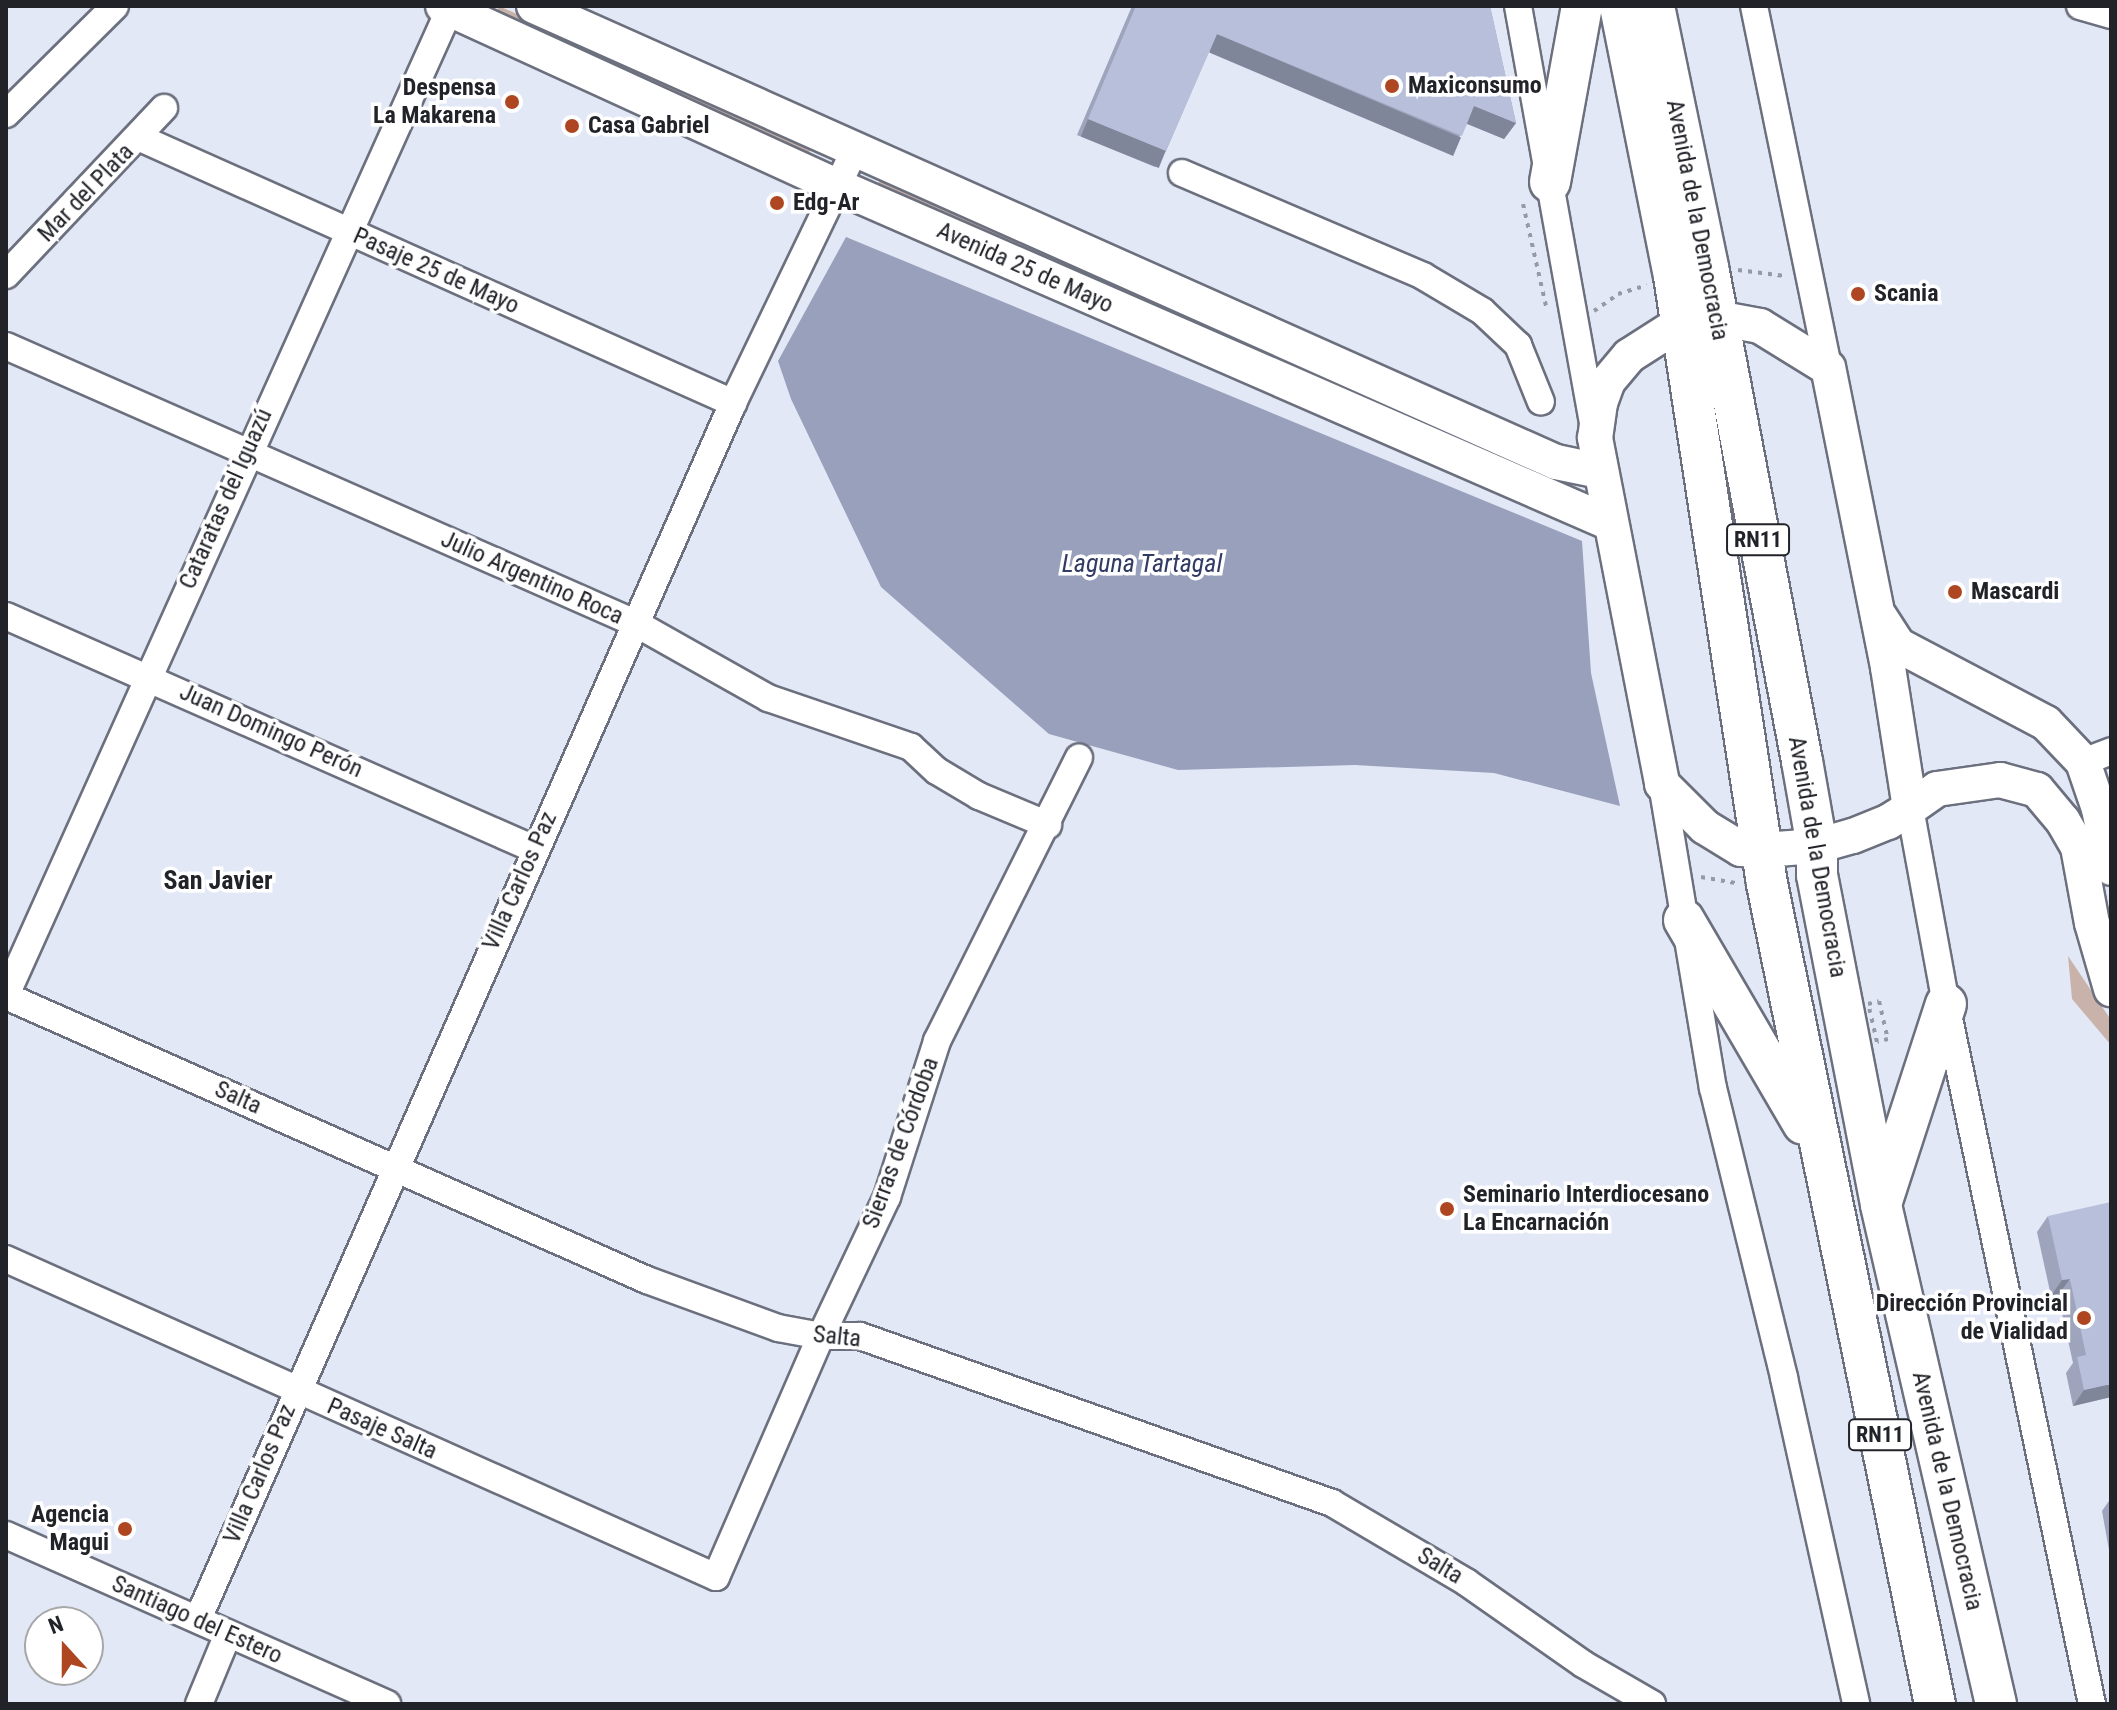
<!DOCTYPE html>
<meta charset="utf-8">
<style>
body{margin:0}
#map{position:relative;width:2117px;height:1710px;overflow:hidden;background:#e3e8f7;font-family:"Roboto Condensed",sans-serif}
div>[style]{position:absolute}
.green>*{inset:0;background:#c9b2a9;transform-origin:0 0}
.water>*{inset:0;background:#98a0bb}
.path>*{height:4px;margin-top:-2px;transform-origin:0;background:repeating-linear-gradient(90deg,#979aa6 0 4px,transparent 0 10px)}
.roads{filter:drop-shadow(2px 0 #6c707e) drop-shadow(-2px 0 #6c707e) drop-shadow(0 2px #6c707e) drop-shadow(0 -2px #6c707e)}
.minor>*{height:26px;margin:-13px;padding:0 13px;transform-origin:13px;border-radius:13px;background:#fff}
.major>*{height:34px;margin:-17px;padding:0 17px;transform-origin:17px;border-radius:17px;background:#fff}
.highway>*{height:40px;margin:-20px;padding:0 20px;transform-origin:20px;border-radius:20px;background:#fff}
.wall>*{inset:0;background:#9da4bc}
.shaded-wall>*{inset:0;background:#808699;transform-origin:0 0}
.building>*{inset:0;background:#b7bfdb}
.dots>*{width:22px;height:22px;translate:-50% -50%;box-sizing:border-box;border:4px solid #fff;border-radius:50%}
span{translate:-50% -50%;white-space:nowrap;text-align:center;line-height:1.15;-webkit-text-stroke:7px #fff;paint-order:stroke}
.shield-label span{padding:2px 6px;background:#fff;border:2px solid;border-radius:6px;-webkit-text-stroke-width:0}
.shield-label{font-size:22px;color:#222329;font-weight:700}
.poi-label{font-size:24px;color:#222329;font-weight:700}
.left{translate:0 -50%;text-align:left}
.right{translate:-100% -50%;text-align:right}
.street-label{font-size:24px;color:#222329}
.water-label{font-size:26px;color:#323b63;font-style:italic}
.neighbourhood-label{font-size:26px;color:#222329;font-weight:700}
.frame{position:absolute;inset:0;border:8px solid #222329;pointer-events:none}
.north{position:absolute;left:24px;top:1606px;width:80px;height:80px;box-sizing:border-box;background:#fff;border:2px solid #a7a7a9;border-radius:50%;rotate:339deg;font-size:22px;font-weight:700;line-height:32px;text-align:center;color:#222329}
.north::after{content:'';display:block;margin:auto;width:28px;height:36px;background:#ae4721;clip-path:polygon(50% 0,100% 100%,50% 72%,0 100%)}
</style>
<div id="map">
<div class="green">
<div style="left:499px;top:6px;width:343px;height:13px;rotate:24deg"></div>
<div style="clip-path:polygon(882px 177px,1554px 478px,882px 187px,878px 184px)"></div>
<div style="clip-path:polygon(2068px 956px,2111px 1020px,2111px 1045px,2072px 999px)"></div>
</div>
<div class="water">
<div style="clip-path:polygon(846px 237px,1582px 541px,1591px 673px,1620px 806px,1494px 773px,1355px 765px,1178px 770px,1049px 734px,881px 587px,791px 399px,778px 361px)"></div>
</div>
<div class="path">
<div style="left:1523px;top:204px;width:105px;rotate:77.3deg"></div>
<div style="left:1738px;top:270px;width:47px;rotate:7.3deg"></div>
<div style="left:1594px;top:311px;width:29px;rotate:-35deg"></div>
<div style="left:1618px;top:294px;width:30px;rotate:-17deg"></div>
<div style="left:1701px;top:877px;width:35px;rotate:10deg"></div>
<div style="left:1879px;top:1001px;width:39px;rotate:77deg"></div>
<div style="left:1888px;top:1039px;width:11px;rotate:165deg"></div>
<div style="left:1877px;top:1042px;width:39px;rotate:-103deg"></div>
<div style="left:1868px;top:1004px;width:11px;rotate:-15deg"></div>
</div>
<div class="roads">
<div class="minor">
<div style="left:1518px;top:6px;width:425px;rotate:79.8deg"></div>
<div style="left:1754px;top:6px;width:369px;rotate:78.4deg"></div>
<div style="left:2080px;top:6px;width:32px;rotate:16deg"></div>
<div style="left:6px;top:114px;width:153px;rotate:-44.7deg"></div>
<div style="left:140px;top:138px;width:650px;rotate:24.08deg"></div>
<div style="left:1182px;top:173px;width:262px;rotate:23.1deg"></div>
<div style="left:1423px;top:276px;width:69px;rotate:30.7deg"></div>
<div style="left:1482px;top:311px;width:50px;rotate:43.4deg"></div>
<div style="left:1518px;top:345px;width:61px;rotate:68deg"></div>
<div style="left:6px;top:275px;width:230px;rotate:-46.6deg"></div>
<div style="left:6px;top:346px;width:687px;rotate:23.77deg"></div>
<div style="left:635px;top:623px;width:153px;rotate:29.4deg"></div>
<div style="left:768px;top:698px;width:151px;rotate:18.9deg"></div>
<div style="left:911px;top:747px;width:35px;rotate:43deg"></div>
<div style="left:937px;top:771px;width:49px;rotate:30.8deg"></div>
<div style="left:979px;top:796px;width:75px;rotate:22.8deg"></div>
<div style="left:6px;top:616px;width:577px;rotate:23.81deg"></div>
<div style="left:2083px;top:762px;width:30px;rotate:-21deg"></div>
<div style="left:1662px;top:784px;width:308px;rotate:80.5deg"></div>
<div style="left:1713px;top:1088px;width:299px;rotate:76.2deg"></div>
<div style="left:1784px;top:1378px;width:334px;rotate:77.5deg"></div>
<div style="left:1910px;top:808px;width:199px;rotate:79.6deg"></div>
<div style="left:1946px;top:1004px;width:715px;rotate:78.22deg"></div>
<div style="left:6px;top:995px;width:1085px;rotate:-65.77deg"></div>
<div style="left:6px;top:996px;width:701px;rotate:23.9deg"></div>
<div style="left:647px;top:1280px;width:140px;rotate:20.1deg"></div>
<div style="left:778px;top:1328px;width:44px;rotate:10.5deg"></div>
<div style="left:821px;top:1336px;width:39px"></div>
<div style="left:860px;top:1336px;width:501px;rotate:19.48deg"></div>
<div style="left:1332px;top:1503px;width:156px;rotate:30.5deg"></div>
<div style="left:1466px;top:1582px;width:143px;rotate:35deg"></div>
<div style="left:1583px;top:1664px;width:80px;rotate:30.1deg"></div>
<div style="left:6px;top:1259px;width:778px;rotate:24.13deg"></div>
<div style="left:716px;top:1577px;width:263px;rotate:-66.5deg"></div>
<div style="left:821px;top:1336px;width:154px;rotate:-64.6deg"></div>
<div style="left:887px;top:1197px;width:164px;rotate:-72.2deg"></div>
<div style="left:937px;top:1041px;width:317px;rotate:-63.4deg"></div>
<div style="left:6px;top:1535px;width:417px;rotate:23.9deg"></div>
<div style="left:198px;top:1619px;width:1328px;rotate:-66.25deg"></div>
<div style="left:733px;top:403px;width:282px;rotate:-64.3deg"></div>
<div style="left:199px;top:1704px;width:76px;rotate:-67.5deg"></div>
</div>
<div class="major">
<div style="left:443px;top:6px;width:433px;rotate:24.6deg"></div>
<div style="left:837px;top:186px;width:843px;rotate:23.56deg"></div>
<div style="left:534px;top:6px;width:1119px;rotate:24.05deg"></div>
<div style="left:1556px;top:462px;width:45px;rotate:11.6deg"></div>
<div style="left:1880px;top:617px;width:33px;rotate:57deg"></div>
<div style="left:1898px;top:645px;width:167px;rotate:27.8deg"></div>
<div style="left:2046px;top:723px;width:54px;rotate:46.5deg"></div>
<div style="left:2083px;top:762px;width:50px;rotate:71.2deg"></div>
<div style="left:2099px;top:809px;width:60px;rotate:78.5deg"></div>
<div style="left:1910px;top:808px;width:143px;rotate:-98.9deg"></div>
<div style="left:1888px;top:667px;width:305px;rotate:-101.3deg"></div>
<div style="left:1828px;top:368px;width:80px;rotate:-148.3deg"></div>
<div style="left:1760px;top:326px;width:44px;rotate:-169.5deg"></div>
<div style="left:1717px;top:318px;width:38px;rotate:171deg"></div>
<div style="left:1679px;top:324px;width:59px;rotate:147.4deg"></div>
<div style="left:1629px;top:356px;width:33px;rotate:130deg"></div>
<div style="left:1608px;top:381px;width:23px;rotate:110deg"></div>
<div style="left:1600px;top:403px;width:35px;rotate:98deg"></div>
<div style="left:1595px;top:438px;width:352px;rotate:79deg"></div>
<div style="left:1662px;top:784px;width:61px;rotate:45deg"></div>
<div style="left:1705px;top:827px;width:42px;rotate:31.4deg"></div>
<div style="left:1741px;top:849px;width:22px;rotate:3deg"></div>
<div style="left:1763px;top:850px;width:54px;rotate:-4.2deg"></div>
<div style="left:1817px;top:846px;width:37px;rotate:-16deg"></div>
<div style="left:1853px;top:836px;width:38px;rotate:-22deg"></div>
<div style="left:1888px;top:822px;width:26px;rotate:-32deg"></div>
<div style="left:1910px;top:808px;width:33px;rotate:-35deg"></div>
<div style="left:1937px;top:789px;width:64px;rotate:-8.1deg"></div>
<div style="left:2000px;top:780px;width:38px;rotate:15deg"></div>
<div style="left:2037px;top:790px;width:40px;rotate:50deg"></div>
<div style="left:2063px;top:821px;width:30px;rotate:60deg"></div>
<div style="left:2078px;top:847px;width:77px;rotate:79.6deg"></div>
<div style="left:2092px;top:923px;width:69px;rotate:73.9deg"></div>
</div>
<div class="highway">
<div style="left:1620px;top:6px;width:275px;rotate:78.7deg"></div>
<div style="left:1674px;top:276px;width:615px;rotate:81.3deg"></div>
<div style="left:1767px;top:884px;width:837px;rotate:78.42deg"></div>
<div style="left:1654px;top:6px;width:267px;rotate:78.3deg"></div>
<div style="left:1708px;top:267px;width:503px;rotate:79.23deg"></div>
<div style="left:1802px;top:761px;width:86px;rotate:80deg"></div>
<div style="left:1817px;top:846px;width:29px;rotate:90deg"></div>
<div style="left:1817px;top:875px;width:336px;rotate:79deg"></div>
<div style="left:1881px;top:1205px;width:512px;rotate:77.02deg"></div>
<div style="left:1550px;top:182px;width:179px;rotate:-79.7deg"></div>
<div style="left:1684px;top:920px;width:236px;rotate:59.7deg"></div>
<div style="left:1882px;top:1201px;width:207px;rotate:-72deg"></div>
</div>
</div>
<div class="wall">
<div style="clip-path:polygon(1132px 6px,1490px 6px,1516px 123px,1504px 139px,1467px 124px,1450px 153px,1209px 51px,1166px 151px,1155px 167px,1077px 135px)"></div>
<div style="clip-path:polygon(2048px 1216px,2111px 1397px,2073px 1406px,2066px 1373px,2073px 1363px,2058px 1295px,2051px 1296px,2037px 1232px)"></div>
<div style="clip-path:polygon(2111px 1498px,2111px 1561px,2102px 1511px)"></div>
</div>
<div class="shaded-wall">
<div style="left:1217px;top:34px;width:265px;height:20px;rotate:23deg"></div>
<div style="clip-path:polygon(1474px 106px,1516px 123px,1504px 139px,1463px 122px)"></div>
<div style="left:1088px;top:119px;width:84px;height:19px;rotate:22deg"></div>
<div style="clip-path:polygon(2070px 1279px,2058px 1295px,2051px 1296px,2062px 1280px)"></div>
<div style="clip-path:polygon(2111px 1384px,2111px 1397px,2073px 1406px,2084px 1390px)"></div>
</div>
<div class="building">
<div style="clip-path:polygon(1136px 6px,1490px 6px,1516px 123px,1474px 106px,1462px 136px,1217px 34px,1166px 151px,1088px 119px)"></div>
<div style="clip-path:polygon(2111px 1202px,2111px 1270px,2109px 1271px,2111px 1282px,2111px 1384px,2084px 1390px,2077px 1357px,2086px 1355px,2070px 1279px,2062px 1280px,2048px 1216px)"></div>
</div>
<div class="dots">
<div style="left:1392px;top:86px;background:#ae4721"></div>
<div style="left:512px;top:102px;background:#ae4721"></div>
<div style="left:572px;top:126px;background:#ae4721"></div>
<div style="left:777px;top:203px;background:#ae4721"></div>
<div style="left:1858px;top:294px;background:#ae4721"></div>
<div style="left:1955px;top:592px;background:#ae4721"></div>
<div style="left:1447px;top:1209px;background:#ae4721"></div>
<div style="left:2084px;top:1318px;background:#ae4721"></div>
<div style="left:125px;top:1529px;background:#ae4721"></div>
</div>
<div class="shield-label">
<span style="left:1758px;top:540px">RN11</span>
<span style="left:1880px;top:1435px">RN11</span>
</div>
<div class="poi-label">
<span class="left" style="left:1408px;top:86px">Maxiconsumo</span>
<span class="right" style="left:496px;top:102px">Despensa<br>La Makarena</span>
<span class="left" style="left:588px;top:126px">Casa Gabriel</span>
<span class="left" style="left:793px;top:203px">Edg-Ar</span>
<span class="left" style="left:1874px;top:294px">Scania</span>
<span class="left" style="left:1971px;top:592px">Mascardi</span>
<span class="left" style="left:1463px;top:1209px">Seminario Interdiocesano<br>La Encarnación</span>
<span class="right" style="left:2068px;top:1318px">Dirección Provincial<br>de Vialidad</span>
<span class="right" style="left:109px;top:1529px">Agencia<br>Magui</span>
</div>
<div class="street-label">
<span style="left:86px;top:193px;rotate:-46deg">Mar del Plata</span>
<span style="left:1697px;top:220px;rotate:79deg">Avenida de la Democracia</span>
<span style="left:1025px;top:268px;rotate:24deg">Avenida 25 de Mayo</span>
<span style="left:436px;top:271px;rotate:24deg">Pasaje 25 de Mayo</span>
<span style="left:226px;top:499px;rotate:-66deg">Cataratas del Iguazú</span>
<span style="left:532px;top:578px;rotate:24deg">Julio Argentino Roca</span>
<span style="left:271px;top:731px;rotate:24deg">Juan Domingo Perón</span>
<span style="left:1817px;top:857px;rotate:80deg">Avenida de la Democracia</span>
<span style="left:520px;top:881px;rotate:-66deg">Villa Carlos Paz</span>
<span style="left:238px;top:1098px;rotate:24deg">Salta</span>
<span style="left:901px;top:1143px;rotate:-70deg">Sierras de Córdoba</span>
<span style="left:837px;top:1337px;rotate:6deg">Salta</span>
<span style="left:382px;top:1429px;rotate:24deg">Pasaje Salta</span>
<span style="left:260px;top:1474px;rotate:-67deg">Villa Carlos Paz</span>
<span style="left:1947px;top:1491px;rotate:77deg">Avenida de la Democracia</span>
<span style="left:1440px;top:1566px;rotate:31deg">Salta</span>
<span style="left:197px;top:1620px;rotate:24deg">Santiago del Estero</span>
</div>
<div class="water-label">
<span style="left:1142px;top:564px">Laguna Tartagal</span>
</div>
<div class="neighbourhood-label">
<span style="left:218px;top:881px">San Javier</span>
</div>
<div class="frame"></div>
<div class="north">N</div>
</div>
